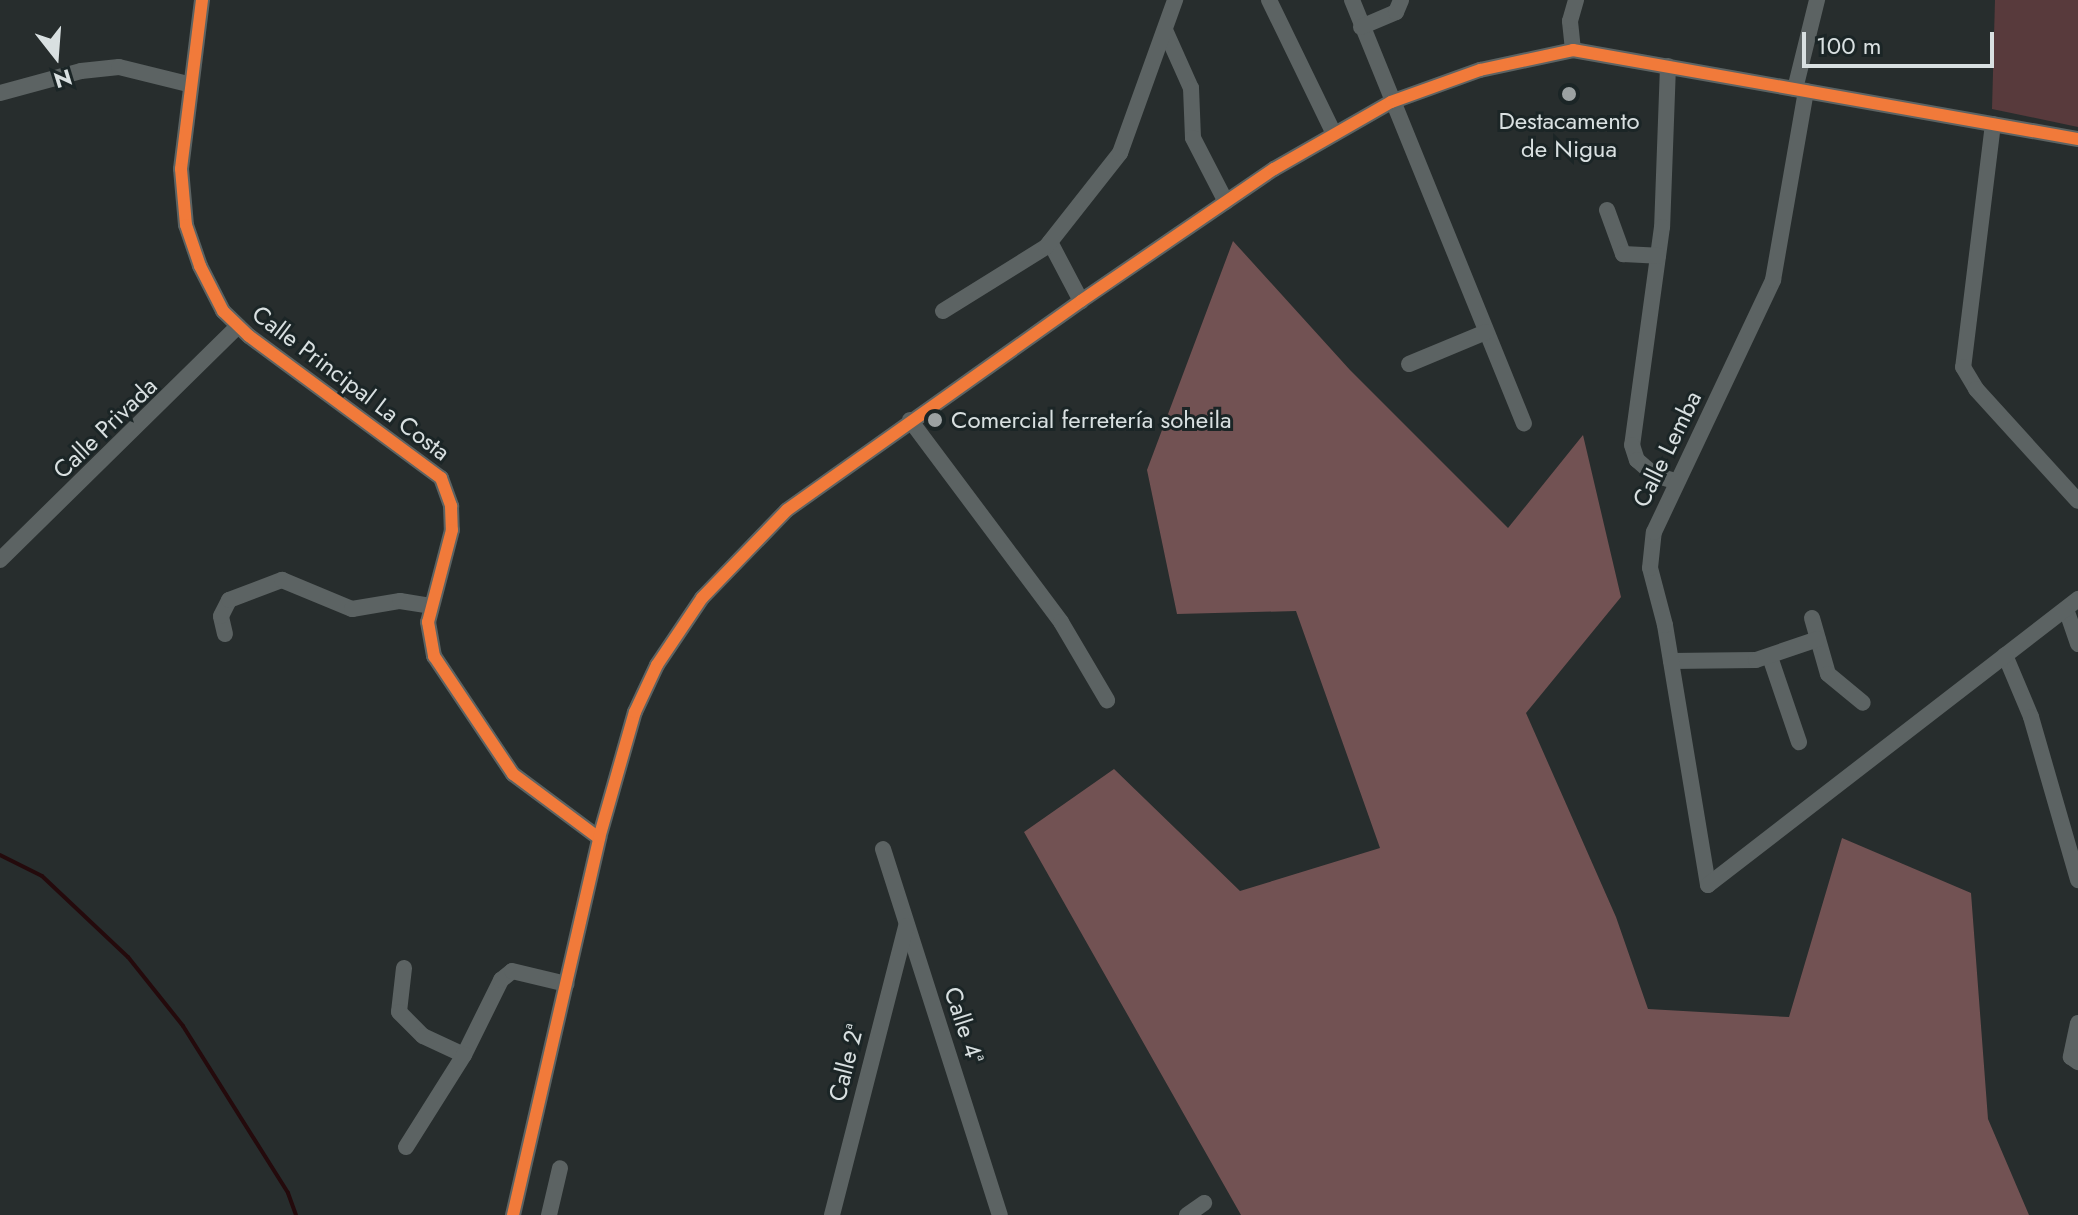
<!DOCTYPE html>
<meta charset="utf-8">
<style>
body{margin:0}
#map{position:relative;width:2078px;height:1215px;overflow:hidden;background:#272d2d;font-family:Jost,sans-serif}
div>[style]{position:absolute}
.green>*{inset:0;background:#583a3c}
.forest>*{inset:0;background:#725253}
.stream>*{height:4px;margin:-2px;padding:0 2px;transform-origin:2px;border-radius:2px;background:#240a0c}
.minor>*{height:16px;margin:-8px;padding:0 8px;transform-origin:8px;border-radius:8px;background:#5c6363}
.cycleway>*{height:12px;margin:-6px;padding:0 6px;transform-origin:6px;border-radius:6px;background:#f17a3a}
.dots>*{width:22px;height:22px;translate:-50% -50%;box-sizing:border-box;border:4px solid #1b2526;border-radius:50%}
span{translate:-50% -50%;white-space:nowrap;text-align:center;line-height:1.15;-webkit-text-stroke:6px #1b2526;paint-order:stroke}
.poi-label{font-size:24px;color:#d9e0e1}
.left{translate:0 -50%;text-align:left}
.street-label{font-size:24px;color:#d9e0e1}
.north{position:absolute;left:16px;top:16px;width:80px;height:80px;-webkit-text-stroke:6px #1b2526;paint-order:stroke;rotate:163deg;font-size:22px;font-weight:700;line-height:32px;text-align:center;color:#d9e0e1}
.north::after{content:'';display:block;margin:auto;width:28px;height:36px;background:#d9e0e1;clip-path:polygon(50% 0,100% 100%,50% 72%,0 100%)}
.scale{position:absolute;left:1802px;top:32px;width:192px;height:36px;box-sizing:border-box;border:4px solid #d9e0e1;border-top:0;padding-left:10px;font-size:24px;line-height:28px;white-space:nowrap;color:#d9e0e1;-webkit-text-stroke:6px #1b2526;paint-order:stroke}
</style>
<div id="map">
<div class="green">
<div style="clip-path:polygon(1995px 0,2078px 0,2078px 127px,1992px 109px)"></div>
</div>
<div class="forest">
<div style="clip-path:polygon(1233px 241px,1350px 370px,1508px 528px,1583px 435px,1621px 597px,1526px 713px,1616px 917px,1648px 1009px,1789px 1017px,1842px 838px,1971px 893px,1988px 1119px,2029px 1215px,1241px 1215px,1024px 832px,1114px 769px,1240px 891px,1380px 848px,1296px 611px,1177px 614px,1147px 470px)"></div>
</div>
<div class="stream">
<div style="left:0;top:855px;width:47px;rotate:26.6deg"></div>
<div style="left:42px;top:876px;width:118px;rotate:43.3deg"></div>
<div style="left:128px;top:957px;width:88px;rotate:51.4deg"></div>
<div style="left:183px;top:1026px;width:197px;rotate:57.8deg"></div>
<div style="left:288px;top:1193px;width:23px;rotate:70deg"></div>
</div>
<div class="minor">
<div style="left:202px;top:0;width:170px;rotate:97.1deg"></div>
<div style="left:181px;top:169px;width:56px;rotate:84.9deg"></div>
<div style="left:186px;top:225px;width:43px;rotate:71.1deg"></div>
<div style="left:200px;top:266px;width:51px;rotate:62.9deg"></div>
<div style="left:223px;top:311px;width:36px;rotate:44deg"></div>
<div style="left:249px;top:336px;width:239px;rotate:36.5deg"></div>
<div style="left:441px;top:478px;width:30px;rotate:70deg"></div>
<div style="left:451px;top:506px;width:24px;rotate:88deg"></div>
<div style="left:452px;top:530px;width:95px;rotate:104.6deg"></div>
<div style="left:428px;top:622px;width:35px;rotate:80deg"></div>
<div style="left:434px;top:656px;width:142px;rotate:56.2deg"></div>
<div style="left:513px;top:774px;width:107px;rotate:36.7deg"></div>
<div style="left:1269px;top:0;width:149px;rotate:64.1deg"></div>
<div style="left:1352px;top:0;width:457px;rotate:67.9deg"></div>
<div style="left:1361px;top:27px;width:38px;rotate:-23deg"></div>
<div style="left:1396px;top:12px;width:13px;rotate:-67deg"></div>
<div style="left:1165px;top:30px;width:64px;rotate:65.9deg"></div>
<div style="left:1191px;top:88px;width:50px;rotate:87.7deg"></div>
<div style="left:1193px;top:138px;width:72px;rotate:62.7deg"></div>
<div style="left:1573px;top:50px;width:29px;rotate:-96deg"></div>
<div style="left:1570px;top:21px;width:22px;rotate:-74deg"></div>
<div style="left:1668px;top:66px;width:161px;rotate:92.1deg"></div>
<div style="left:1662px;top:227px;width:220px;rotate:97.8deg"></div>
<div style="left:1632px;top:445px;width:16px;rotate:72deg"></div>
<div style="left:1637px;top:460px;width:23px;rotate:41deg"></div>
<div style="left:1654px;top:475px;width:22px;rotate:16deg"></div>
<div style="left:1795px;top:89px;width:92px;rotate:-76.1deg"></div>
<div style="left:0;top:93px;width:84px;rotate:-15.2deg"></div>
<div style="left:81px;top:71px;width:38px;rotate:-6deg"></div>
<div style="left:119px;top:67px;width:71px;rotate:13.8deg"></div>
<div style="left:1993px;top:124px;width:245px;rotate:97deg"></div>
<div style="left:1963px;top:367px;width:26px;rotate:59deg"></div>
<div style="left:1976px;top:389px;width:151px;rotate:47.7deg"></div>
<div style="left:1607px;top:210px;width:47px;rotate:70deg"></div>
<div style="left:1623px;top:254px;width:35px;rotate:3deg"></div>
<div style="left:1050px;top:242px;width:67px;rotate:62.3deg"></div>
<div style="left:943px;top:311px;width:121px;rotate:-31.9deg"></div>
<div style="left:1046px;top:247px;width:120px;rotate:-51.8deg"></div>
<div style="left:1120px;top:153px;width:163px;rotate:-70.2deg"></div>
<div style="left:1409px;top:364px;width:83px;rotate:-22.6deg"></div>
<div style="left:910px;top:420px;width:252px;rotate:53.2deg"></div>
<div style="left:1061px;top:622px;width:91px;rotate:59.5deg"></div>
<div style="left:0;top:560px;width:334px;rotate:-44.5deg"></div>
<div style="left:2066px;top:609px;width:37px;rotate:71deg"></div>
<div style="left:1812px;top:618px;width:58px;rotate:74.1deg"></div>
<div style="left:1828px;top:674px;width:45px;rotate:39.6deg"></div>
<div style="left:225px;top:634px;width:18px;rotate:-103deg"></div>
<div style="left:221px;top:616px;width:18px;rotate:-63deg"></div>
<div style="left:229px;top:600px;width:57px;rotate:-20.7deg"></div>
<div style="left:282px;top:580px;width:76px;rotate:22.5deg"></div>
<div style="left:352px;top:609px;width:49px;rotate:-9.5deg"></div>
<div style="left:400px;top:601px;width:31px;rotate:9deg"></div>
<div style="left:2005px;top:655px;width:67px;rotate:67.2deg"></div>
<div style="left:2031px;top:717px;width:170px;rotate:73.9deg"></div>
<div style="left:1770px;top:657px;width:90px;rotate:71.2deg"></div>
<div style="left:1671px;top:661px;width:85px;rotate:-0.7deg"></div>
<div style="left:1756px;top:660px;width:65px;rotate:-18.7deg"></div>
<div style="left:883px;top:849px;width:384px;rotate:72.3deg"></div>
<div style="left:1708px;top:885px;width:264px;rotate:-99.4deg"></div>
<div style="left:1665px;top:625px;width:59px;rotate:-104.7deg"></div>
<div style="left:1650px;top:568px;width:36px;rotate:-84deg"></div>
<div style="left:1654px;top:532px;width:279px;rotate:-64.7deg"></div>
<div style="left:1773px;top:280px;width:192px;rotate:-80.1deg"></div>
<div style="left:1708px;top:885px;width:468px;rotate:-37.7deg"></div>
<div style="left:404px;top:968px;width:44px;rotate:96.5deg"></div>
<div style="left:399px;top:1012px;width:34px;rotate:45deg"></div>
<div style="left:423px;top:1036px;width:45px;rotate:24.9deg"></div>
<div style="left:464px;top:1055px;width:84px;rotate:-63.7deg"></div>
<div style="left:501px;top:980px;width:14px;rotate:-39deg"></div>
<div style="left:512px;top:971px;width:56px;rotate:13.5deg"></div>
<div style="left:2078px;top:1023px;width:35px;rotate:102deg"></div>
<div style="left:2071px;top:1057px;width:9px;rotate:36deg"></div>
<div style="left:406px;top:1147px;width:109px;rotate:-57.8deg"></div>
<div style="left:513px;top:1215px;width:387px;rotate:-77.1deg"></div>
<div style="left:599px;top:838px;width:131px;rotate:-74.1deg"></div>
<div style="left:635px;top:712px;width:52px;rotate:-64.9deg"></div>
<div style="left:657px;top:665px;width:81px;rotate:-56.1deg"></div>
<div style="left:702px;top:598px;width:122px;rotate:-46deg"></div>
<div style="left:787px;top:510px;width:361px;rotate:-35.4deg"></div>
<div style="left:1081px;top:301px;width:234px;rotate:-34.4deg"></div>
<div style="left:1274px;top:169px;width:135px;rotate:-29.8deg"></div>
<div style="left:1391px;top:102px;width:95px;rotate:-19.8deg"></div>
<div style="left:1480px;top:70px;width:95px;rotate:-12.1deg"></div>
<div style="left:1573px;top:50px;width:513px;rotate:10deg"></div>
<div style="left:549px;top:1215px;width:48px;rotate:-76.8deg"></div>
<div style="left:832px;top:1215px;width:298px;rotate:-75.6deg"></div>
<div style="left:1187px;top:1215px;width:21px;rotate:-35deg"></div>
</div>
<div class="cycleway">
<div style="left:202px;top:0;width:170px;rotate:97.1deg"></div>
<div style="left:181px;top:169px;width:56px;rotate:84.9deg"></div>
<div style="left:186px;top:225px;width:43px;rotate:71.1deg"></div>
<div style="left:200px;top:266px;width:51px;rotate:62.9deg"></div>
<div style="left:223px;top:311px;width:36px;rotate:44deg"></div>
<div style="left:249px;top:336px;width:239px;rotate:36.5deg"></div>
<div style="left:441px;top:478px;width:30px;rotate:70deg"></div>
<div style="left:451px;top:506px;width:24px;rotate:88deg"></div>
<div style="left:452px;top:530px;width:95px;rotate:104.6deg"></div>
<div style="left:428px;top:622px;width:35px;rotate:80deg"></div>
<div style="left:434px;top:656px;width:142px;rotate:56.2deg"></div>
<div style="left:513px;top:774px;width:107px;rotate:36.7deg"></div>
<div style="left:513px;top:1215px;width:387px;rotate:-77.1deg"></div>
<div style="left:599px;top:838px;width:131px;rotate:-74.1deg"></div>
<div style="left:635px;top:712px;width:52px;rotate:-64.9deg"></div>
<div style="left:657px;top:665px;width:81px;rotate:-56.1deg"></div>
<div style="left:702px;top:598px;width:122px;rotate:-46deg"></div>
<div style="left:787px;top:510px;width:361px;rotate:-35.4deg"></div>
<div style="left:1081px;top:301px;width:234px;rotate:-34.4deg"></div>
<div style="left:1274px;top:169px;width:135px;rotate:-29.8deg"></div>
<div style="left:1391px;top:102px;width:95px;rotate:-19.8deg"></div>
<div style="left:1480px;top:70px;width:95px;rotate:-12.1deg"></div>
<div style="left:1573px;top:50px;width:513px;rotate:10deg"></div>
</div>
<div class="dots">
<div style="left:1569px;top:94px;background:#9ba1a2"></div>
<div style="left:935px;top:420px;background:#9ba1a2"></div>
</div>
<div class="poi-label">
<span style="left:1569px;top:135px">Destacamento<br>de Nigua</span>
<span class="left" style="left:951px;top:420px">Comercial ferretería soheila</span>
</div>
<div class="street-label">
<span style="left:351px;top:383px;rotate:37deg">Calle Principal La Costa</span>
<span style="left:105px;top:428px;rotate:-44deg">Calle Privada</span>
<span style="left:1667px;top:449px;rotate:-64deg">Calle Lemba</span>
<span style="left:964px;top:1025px;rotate:72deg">Calle 4ª</span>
<span style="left:846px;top:1063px;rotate:-76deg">Calle 2ª</span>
</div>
<div class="north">N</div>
<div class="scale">100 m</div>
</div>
